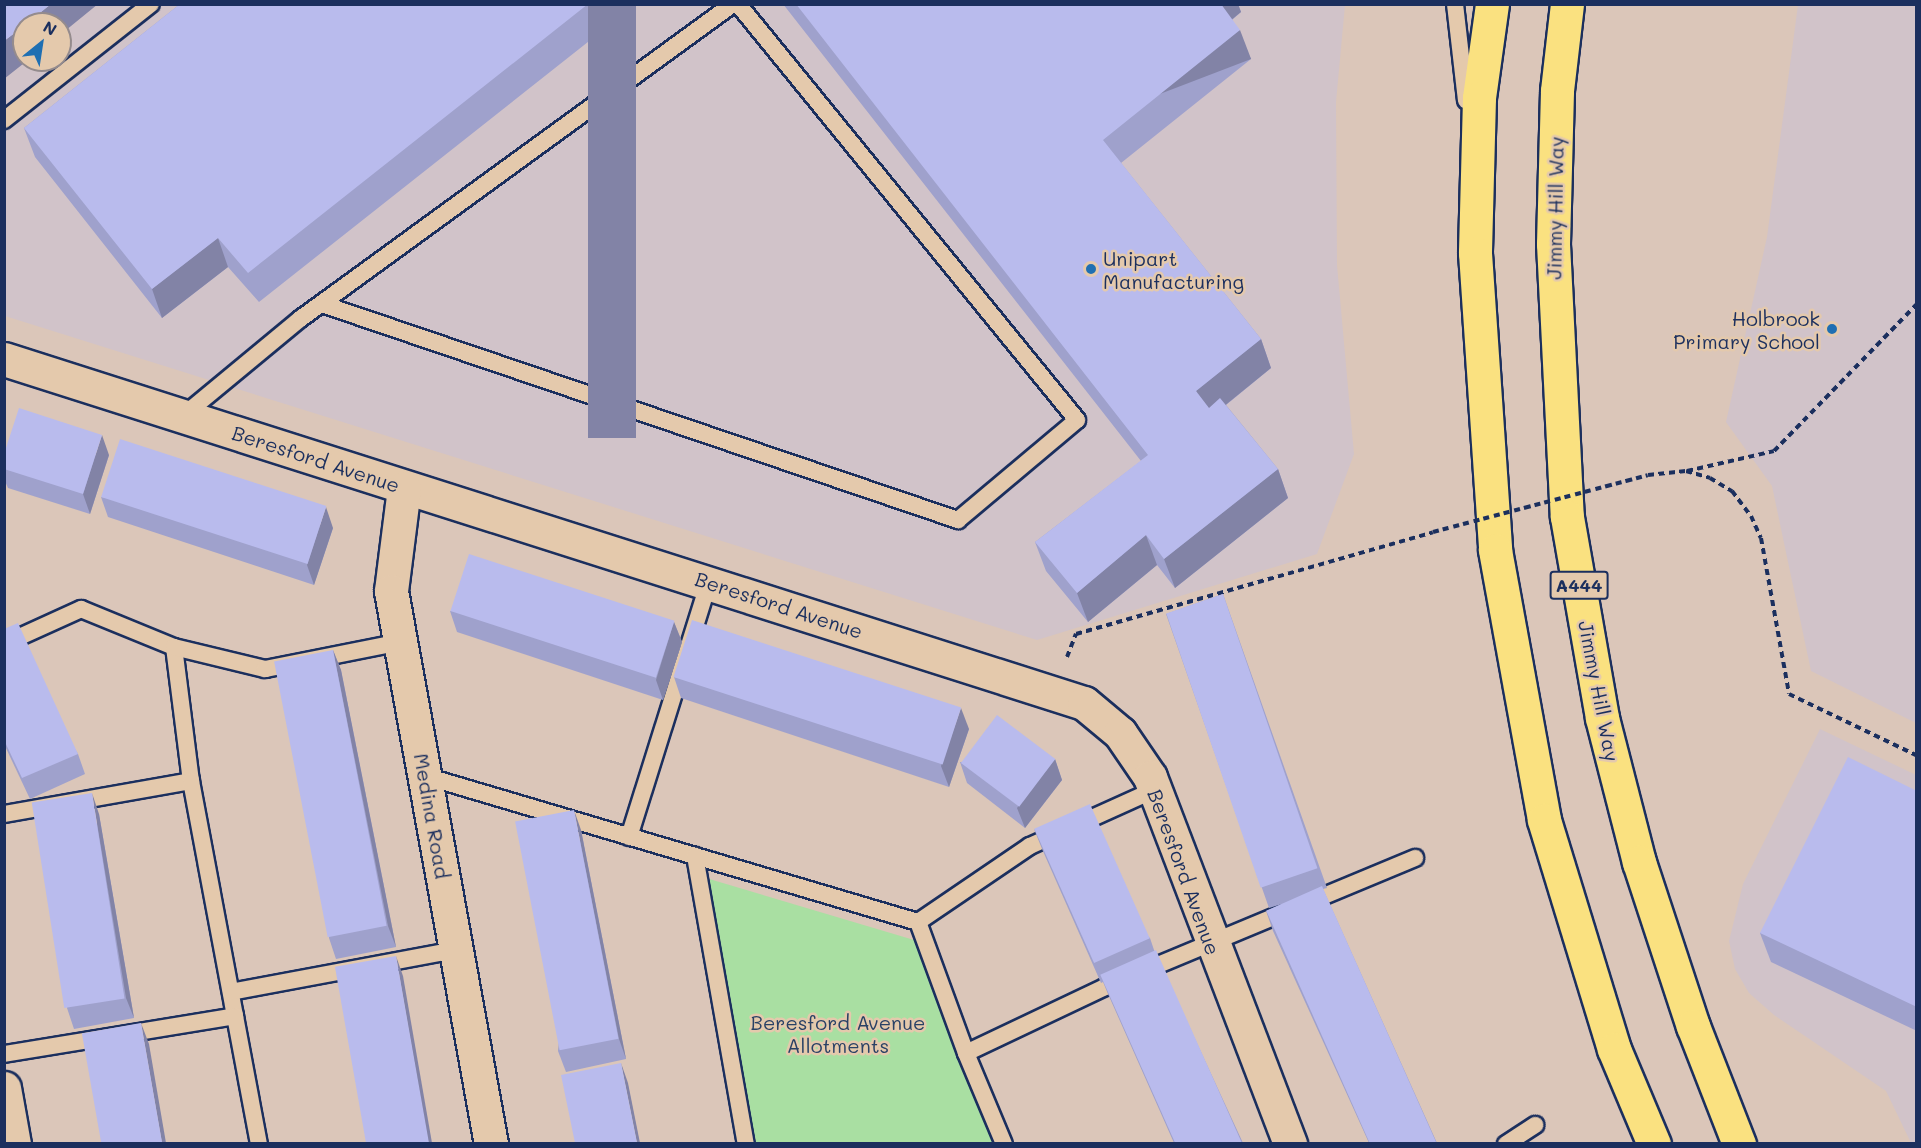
<!DOCTYPE html>
<style>
body{margin:0}
#map{position:relative;width:1921px;height:1148px;overflow:hidden;background:#dbc6b9;font-family:Mali,sans-serif}
div>[style]{position:absolute}
.built>*{inset:0;background:#d1c3c9}
.green>*{inset:0;background:#a9dfa2}
.path>*{height:4px;margin-top:-2px;transform-origin:0;background:repeating-linear-gradient(90deg,#1b2f5e 0 6px,transparent 0 10.5px)}
.roads{filter:drop-shadow(2px 0 #1b2f5e) drop-shadow(-2px 0 #1b2f5e) drop-shadow(0 2px #1b2f5e) drop-shadow(0 -2px #1b2f5e)}
.lane>*{height:16px;margin:-8px;padding:0 8px;transform-origin:8px;border-radius:8px;background:#e4c9ac}
.street>*{height:33px;margin:-16.5px;padding:0 16.5px;transform-origin:16.5px;border-radius:16.5px;background:#e4c9ac}
.secondary>*{height:33px;margin:-16.5px;padding:0 16.5px;transform-origin:16.5px;border-radius:16.5px;background:#e4c9ac}
.highway>*{height:33px;margin:-16.5px;padding:0 16.5px;transform-origin:16.5px;border-radius:16.5px;background:#fae180}
.path-bridge>*{height:4px;margin-top:-2px;transform-origin:0;background:repeating-linear-gradient(90deg,#1b2f5e 0 6px,transparent 0 10.5px)}
.wall>*{inset:0;background:#9fa1cc}
.shaded-wall>*{inset:0;background:#8283a6;transform-origin:0 0}
.building>*{inset:0;background:#b9bbed;transform-origin:0 0}
.dots>*{width:16px;height:16px;translate:-50% -50%;box-sizing:border-box;border:3px solid #e4c9ac;border-radius:50%}
span{translate:-50% -50%;white-space:nowrap;text-align:center;line-height:1.15;-webkit-text-stroke:5px #e4c9ac;paint-order:stroke}
.shield-label span{padding:2px 4px;background:#e4c9ac;border:2px solid;border-radius:4px;-webkit-text-stroke-width:0}
.shield-label{font-size:18px;color:#1b2f5e;font-weight:700}
.street-label{font-size:20px;color:#1b2f5e}
.poi-label{font-size:20px;color:#1b2f5e}
.left{translate:0 -50%;text-align:left}
.right{translate:-100% -50%;text-align:right}
.park-label{font-size:20px;color:#294165}
.frame{position:absolute;inset:0;border:6px solid #1b2f5e;pointer-events:none}
.north{position:absolute;left:12px;top:12px;width:60px;height:60px;box-sizing:border-box;background:#e4c9ac;border:2px solid #948b8d;border-radius:50%;rotate:30deg;font-size:16px;font-weight:700;line-height:24px;text-align:center;color:#1b2f5e}
.north::after{content:'';display:block;margin:auto;width:21px;height:27px;background:#1f6fb2;clip-path:polygon(50% 0,100% 100%,50% 72%,0 100%)}
</style>
<div id="map">
<div class="built">
<div style="clip-path:polygon(evenodd,5px 5px,1345px 5px,1336px 102px,1337px 265px,1354px 454px,1317px 554px,1037px 640px,5px 316px,5px 5px,24px 24px,60px 24px,60px 60px,24px 60px,24px 24px)"></div>
<div style="clip-path:polygon(1798px 5px,1916px 5px,1916px 723px,1811px 671px,1772px 486px,1726px 422px,1767px 237px)"></div>
<div style="clip-path:polygon(1820px 729px,1916px 775px,1916px 1143px,1911px 1143px,1886px 1091px,1774px 1015px,1749px 993px,1735px 969px,1729px 941px,1743px 884px)"></div>
</div>
<div class="green">
<div style="clip-path:polygon(706px 878px,914px 940px,994px 1143px,747px 1143px)"></div>
</div>
<div class="path">
<div style="left:1687px;top:471px;width:89px;rotate:-12.9deg"></div>
<div style="left:1774px;top:451px;width:204px;rotate:-45.8deg"></div>
<div style="left:1648px;top:475px;width:38px;rotate:-6deg"></div>
<div style="left:1686px;top:471px;width:25px;rotate:16deg"></div>
<div style="left:1710px;top:478px;width:26px;rotate:31deg"></div>
<div style="left:1732px;top:491px;width:31px;rotate:53deg"></div>
<div style="left:1751px;top:516px;width:24px;rotate:66deg"></div>
<div style="left:1761px;top:538px;width:158px;rotate:79.8deg"></div>
<div style="left:1789px;top:694px;width:141px;rotate:25.7deg"></div>
<div style="left:1067px;top:657px;width:25px;rotate:-69deg"></div>
<div style="left:1076px;top:634px;width:371px;rotate:-15.9deg"></div>
</div>
<div class="roads">
<div class="lane">
<div style="left:1455px;top:4px;width:97px;rotate:83.5deg"></div>
<div style="left:4px;top:120px;width:187px;rotate:-38.3deg"></div>
<div style="left:322px;top:304px;width:672px;rotate:18.76deg"></div>
<div style="left:958px;top:520px;width:155px;rotate:-40deg"></div>
<div style="left:1077px;top:420px;width:537px;rotate:-129.18deg"></div>
<div style="left:184px;top:415px;width:151px;rotate:-39.6deg"></div>
<div style="left:300px;top:319px;width:535px;rotate:-36.04deg"></div>
<div style="left:4px;top:644px;width:85px;rotate:-24.4deg"></div>
<div style="left:81px;top:609px;width:100px;rotate:22.2deg"></div>
<div style="left:174px;top:647px;width:135px;rotate:82.8deg"></div>
<div style="left:174px;top:647px;width:94px;rotate:13.6deg"></div>
<div style="left:265px;top:669px;width:139px;rotate:-11.2deg"></div>
<div style="left:425px;top:776px;width:514px;rotate:16.5deg"></div>
<div style="left:4px;top:814px;width:190px;rotate:-10deg"></div>
<div style="left:191px;top:781px;width:239px;rotate:79.4deg"></div>
<div style="left:629px;top:837px;width:267px;rotate:-72.6deg"></div>
<div style="left:695px;top:856px;width:292px;rotate:80deg"></div>
<div style="left:231px;top:992px;width:229px;rotate:-10.6deg"></div>
<div style="left:966px;top:1053px;width:140px;rotate:-110.1deg"></div>
<div style="left:918px;top:922px;width:135px;rotate:-34.2deg"></div>
<div style="left:1030px;top:846px;width:136px;rotate:-24.3deg"></div>
<div style="left:4px;top:1054px;width:234px;rotate:-9.3deg"></div>
<div style="left:235px;top:1016px;width:130px;rotate:79.4deg"></div>
<div style="left:1004px;top:1144px;width:99px;rotate:-112.7deg"></div>
<div style="left:966px;top:1053px;width:154px;rotate:-25.4deg"></div>
<div style="left:1105px;top:987px;width:336px;rotate:-22.6deg"></div>
<div style="left:1506px;top:1144px;width:35px;rotate:-33deg"></div>
</div>
<div class="street">
<div style="left:4px;top:359px;width:1133px;rotate:17.67deg"></div>
<div style="left:1084px;top:703px;width:47px;rotate:39.8deg"></div>
<div style="left:1120px;top:733px;width:53px;rotate:55.7deg"></div>
<div style="left:1150px;top:777px;width:393px;rotate:69.1deg"></div>
<div style="left:404px;top:488px;width:104px;rotate:97.2deg"></div>
<div style="left:391px;top:591px;width:562px;rotate:79.75deg"></div>
</div>
<div class="secondary">
<div style="left:4px;top:1088px;width:57px;rotate:79.9deg"></div>
</div>
<div class="highway">
<div style="left:1492px;top:4px;width:95px;rotate:97.9deg"></div>
<div style="left:1479px;top:98px;width:155px;rotate:91.5deg"></div>
<div style="left:1475px;top:253px;width:298px;rotate:86.1deg"></div>
<div style="left:1495px;top:550px;width:274px;rotate:79.7deg"></div>
<div style="left:1544px;top:820px;width:239px;rotate:73deg"></div>
<div style="left:1614px;top:1049px;width:103px;rotate:67.2deg"></div>
<div style="left:1567px;top:4px;width:88px;rotate:96.6deg"></div>
<div style="left:1557px;top:91px;width:153px;rotate:91.5deg"></div>
<div style="left:1553px;top:244px;width:273px;rotate:87.1deg"></div>
<div style="left:1567px;top:517px;width:204px;rotate:80.1deg"></div>
<div style="left:1602px;top:718px;width:149px;rotate:75.6deg"></div>
<div style="left:1639px;top:862px;width:173px;rotate:71.8deg"></div>
<div style="left:1693px;top:1026px;width:127px;rotate:68.7deg"></div>
</div>
</div>
<div class="path-bridge">
<div style="left:1433px;top:532px;width:222px;rotate:-14.8deg"></div>
</div>
<div class="wall">
<div style="clip-path:polygon(180px 4px,636px 4px,259px 302px,228px 267px,162px 318px,35px 157px,24px 128px)"></div>
<div style="clip-path:polygon(783px 4px,1238px 4px,1241px 12px,1232px 20px,1251px 59px,1121px 163px,1261px 339px,1271px 368px,1226px 405px,1278px 469px,1288px 498px,1175px 588px,1157px 565px,1088px 622px,1046px 571px,1035px 542px,1141px 461px)"></div>
<div style="clip-path:polygon(4px 454px,109px 455px,90px 514px,8px 488px,4px 479px)"></div>
<div style="clip-path:polygon(101px 497px,333px 528px,314px 585px,108px 517px)"></div>
<div style="clip-path:polygon(1223px 594px,1327px 888px,1323px 889px,1437px 1143px,1369px 1143px,1273px 931px,1266px 911px,1282px 904px,1269px 908px,1166px 614px)"></div>
<div style="clip-path:polygon(450px 611px,674px 622px,682px 642px,663px 700px,457px 632px)"></div>
<div style="clip-path:polygon(4px 629px,78px 754px,85px 774px,30px 799px,4px 744px)"></div>
<div style="clip-path:polygon(333px 650px,341px 670px,396px 947px,336px 959px,329px 938px)"></div>
<div style="clip-path:polygon(674px 677px,969px 729px,949px 787px,681px 698px)"></div>
<div style="clip-path:polygon(1055px 759px,1062px 780px,1025px 828px,967px 783px,960px 762px)"></div>
<div style="clip-path:polygon(1917px 791px,1917px 1031px,1771px 962px,1760px 933px)"></div>
<div style="clip-path:polygon(99px 814px,134px 1018px,74px 1029px,67px 1008px)"></div>
<div style="clip-path:polygon(1034px 829px,1150px 938px,1154px 950px,1243px 1143px,1174px 1143px,1108px 994px,1103px 982px,1101px 983px,1042px 849px)"></div>
<div style="clip-path:polygon(581px 830px,626px 1059px,566px 1072px,558px 1051px)"></div>
</div>
<div class="shaded-wall">
<div style="clip-path:polygon(51px 4px,98px 4px,60px 35px,60px 24px,26px 24px)"></div>
<div style="left:588px;top:4px;width:48px;height:434px"></div>
<div style="clip-path:polygon(1218px 4px,1238px 4px,1241px 12px,1225px 25px)"></div>
<div style="clip-path:polygon(24px 26px,24px 60px,28px 60px,4px 79px,4px 41px)"></div>
<div style="left:1240px;top:30px;width:31px;height:176px;rotate:69deg"></div>
<div style="clip-path:polygon(218px 238px,228px 267px,162px 318px,152px 289px)"></div>
<div style="clip-path:polygon(1261px 339px,1271px 368px,1207px 420px,1196px 391px)"></div>
<div style="clip-path:polygon(102px 435px,109px 455px,90px 514px,83px 494px)"></div>
<div style="clip-path:polygon(1278px 469px,1288px 498px,1175px 588px,1164px 559px)"></div>
<div style="clip-path:polygon(326px 507px,333px 528px,314px 585px,307px 565px)"></div>
<div style="clip-path:polygon(1146px 535px,1157px 565px,1088px 622px,1077px 593px)"></div>
<div style="clip-path:polygon(674px 622px,682px 642px,663px 700px,656px 680px)"></div>
<div style="clip-path:polygon(333px 650px,341px 670px,396px 947px,388px 926px)"></div>
<div style="clip-path:polygon(961px 708px,969px 729px,949px 787px,941px 766px)"></div>
<div style="clip-path:polygon(1055px 759px,1062px 780px,1025px 828px,1017px 808px)"></div>
<div style="clip-path:polygon(92px 793px,99px 814px,134px 1018px,126px 998px)"></div>
<div style="clip-path:polygon(574px 810px,581px 830px,626px 1059px,619px 1039px)"></div>
<div style="clip-path:polygon(396px 956px,403px 976px,432px 1143px,428px 1143px)"></div>
<div style="clip-path:polygon(141px 1023px,149px 1044px,166px 1143px,162px 1143px)"></div>
<div style="clip-path:polygon(621px 1063px,628px 1083px,640px 1143px,637px 1143px)"></div>
</div>
<div class="building">
<div style="clip-path:polygon(4px 4px,51px 4px,26px 24px,24px 24px,24px 26px,4px 41px)"></div>
<div style="clip-path:polygon(180px 4px,588px 4px,248px 273px,218px 238px,152px 289px,24px 128px)"></div>
<div style="clip-path:polygon(796px 4px,1221px 4px,1240px 30px,1103px 140px,1261px 339px,1196px 391px,1209px 408px,1220px 398px,1278px 469px,1164px 559px,1146px 535px,1077px 593px,1035px 542px,1148px 455px)"></div>
<div style="clip-path:polygon(19px 408px,102px 435px,83px 494px,4px 469px,4px 454px)"></div>
<div style="left:120px;top:439px;width:217px;height:61px;rotate:18deg"></div>
<div style="left:469px;top:554px;width:216px;height:60px;rotate:18deg"></div>
<div style="left:1223px;top:594px;width:290px;height:60px;rotate:71deg"></div>
<div style="left:692px;top:620px;width:283px;height:60px;rotate:18deg"></div>
<div style="clip-path:polygon(18px 623px,78px 754px,22px 778px,4px 740px,4px 629px)"></div>
<div style="left:333px;top:650px;width:281px;height:60px;rotate:79deg"></div>
<div style="left:997px;top:715px;width:73px;height:60px;rotate:37deg"></div>
<div style="clip-path:polygon(1848px 757px,1917px 791px,1917px 1007px,1760px 933px)"></div>
<div style="left:92px;top:793px;width:208px;height:61px;rotate:81deg"></div>
<div style="left:1090px;top:804px;width:147px;height:61px;rotate:66deg"></div>
<div style="left:574px;top:810px;width:233px;height:60px;rotate:79deg"></div>
<div style="left:1322px;top:886px;width:282px;height:61px;rotate:66deg"></div>
<div style="left:1156px;top:950px;width:212px;height:61px;rotate:66deg"></div>
<div style="left:396px;top:956px;width:190px;height:62px;rotate:80deg"></div>
<div style="left:141px;top:1023px;width:122px;height:60px;rotate:80deg"></div>
<div style="clip-path:polygon(621px 1063px,637px 1143px,575px 1143px,561px 1075px)"></div>
</div>
<div class="dots">
<div style="left:1091px;top:269px;background:#1f6fb2"></div>
<div style="left:1832px;top:329px;background:#1f6fb2"></div>
</div>
<div class="shield-label">
<span style="left:1579px;top:585px">A444</span>
</div>
<div class="street-label">
<span style="left:1555px;top:208px;rotate:-89deg">Jimmy Hill Way</span>
<span style="left:316px;top:459px;rotate:18deg">Beresford Avenue</span>
<span style="left:779px;top:605px;rotate:18deg">Beresford Avenue</span>
<span style="left:1599px;top:691px;rotate:79deg">Jimmy Hill Way</span>
<span style="left:432px;top:816px;rotate:80deg">Medina Road</span>
<span style="left:1184px;top:872px;rotate:70deg">Beresford Avenue</span>
</div>
<div class="poi-label">
<span class="left" style="left:1103px;top:270px">Unipart<br>Manufacturing</span>
<span class="right" style="left:1820px;top:330px">Holbrook<br>Primary School</span>
</div>
<div class="park-label">
<span style="left:838px;top:1034px">Beresford Avenue<br>Allotments</span>
</div>
<div class="frame"></div>
<div class="north">N</div>
</div>
